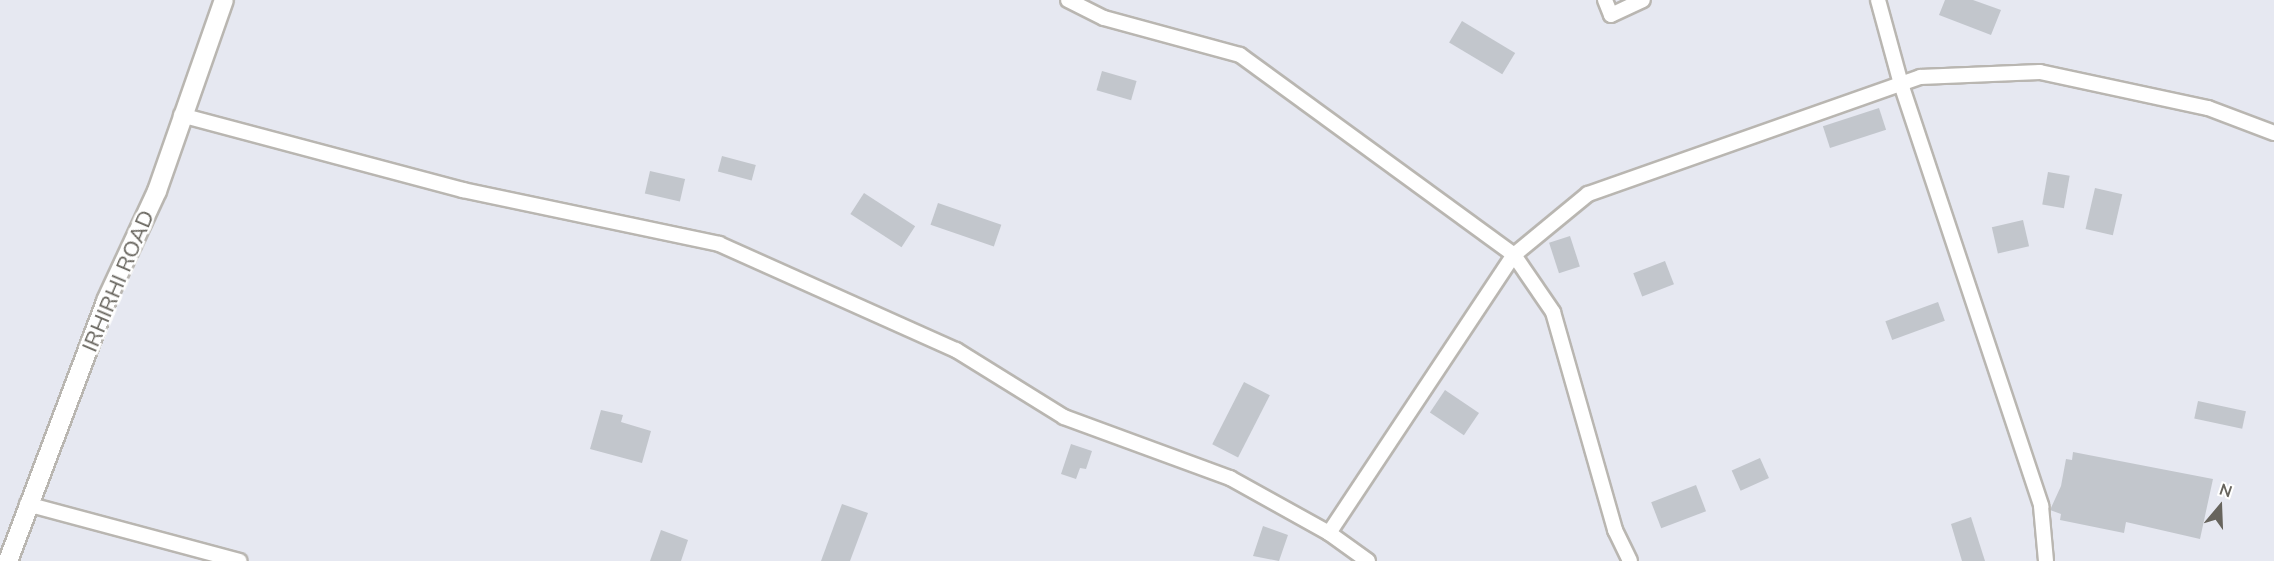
<!DOCTYPE html>
<style>
body{margin:0}
#map{position:relative;width:2274px;height:561px;overflow:hidden;background:#e6e8f1;font-family:Mulish,sans-serif}
div>[style]{position:absolute}
.building>*{inset:0;background:#c2c6cc;transform-origin:0 0}
.roads{filter:drop-shadow(2px 0 #b9b6b1) drop-shadow(-2px 0 #b9b6b1) drop-shadow(0 2px #b9b6b1) drop-shadow(0 -2px #b9b6b1)}
.street>*{height:14px;margin:-7px;padding:0 7px;transform-origin:7px;border-radius:7px;background:#fff}
.secondary>*{height:18px;margin:-9px;padding:0 9px;transform-origin:9px;border-radius:9px;background:#fff}
span{translate:-50% -50%;white-space:nowrap;text-align:center;line-height:1.15;-webkit-text-stroke:5px #fff;paint-order:stroke}
.street-label{font-size:22px;color:#67645d}
.north{position:absolute;left:2190px;top:477px;width:60px;height:60px;-webkit-text-stroke:4px #fff;paint-order:stroke;rotate:19deg;font-size:16px;font-weight:700;line-height:24px;text-align:center;color:#67645d}
.north::after{content:'';display:block;margin:auto;width:21px;height:27px;background:#67645d;clip-path:polygon(50% 0,100% 100%,50% 72%,0 100%)}
</style>
<div id="map">
<div class="building">
<div style="clip-path:polygon(1945px 0,1973px 0,2001px 10px,1991px 35px,1939px 15px)"></div>
<div style="left:1462px;top:21px;width:62px;height:25px;rotate:31deg"></div>
<div style="left:1102px;top:71px;width:36px;height:20px;rotate:16deg"></div>
<div style="left:1879px;top:108px;width:23px;height:59px;rotate:72deg"></div>
<div style="left:722px;top:156px;width:35px;height:16px;rotate:15deg"></div>
<div style="left:650px;top:171px;width:36px;height:23px;rotate:13deg"></div>
<div style="left:2048px;top:172px;width:22px;height:33px;rotate:10deg"></div>
<div style="left:2095px;top:188px;width:28px;height:42px;rotate:13deg"></div>
<div style="left:864px;top:193px;width:61px;height:25px;rotate:33deg"></div>
<div style="left:938px;top:203px;width:67px;height:23px;rotate:19deg"></div>
<div style="left:2023px;top:220px;width:27px;height:32px;rotate:77deg"></div>
<div style="left:1570px;top:236px;width:32px;height:22px;rotate:72deg"></div>
<div style="left:1665px;top:261px;width:25px;height:34px;rotate:69deg"></div>
<div style="left:1938px;top:302px;width:20px;height:56px;rotate:70deg"></div>
<div style="left:1244px;top:382px;width:29px;height:70px;rotate:27deg"></div>
<div style="left:1445px;top:390px;width:41px;height:27px;rotate:34deg"></div>
<div style="left:2198px;top:401px;width:49px;height:18px;rotate:12deg"></div>
<div style="clip-path:polygon(601px 410px,623px 415px,621px 422px,651px 431px,642px 463px,590px 449px)"></div>
<div style="clip-path:polygon(1071px 444px,1092px 451px,1086px 469px,1080px 468px,1076px 479px,1061px 474px)"></div>
<div style="clip-path:polygon(2073px 452px,2213px 479px,2200px 539px,2126px 522px,2124px 533px,2060px 520px,2061px 514px,2050px 510px,2061px 486px,2066px 459px,2072px 460px)"></div>
<div style="left:1760px;top:458px;width:22px;height:31px;rotate:66deg"></div>
<div style="left:1696px;top:485px;width:28px;height:48px;rotate:69deg"></div>
<div style="clip-path:polygon(842px 504px,868px 513px,850px 561px,821px 561px)"></div>
<div style="clip-path:polygon(1971px 517px,1985px 561px,1962px 561px,1951px 524px)"></div>
<div style="clip-path:polygon(1263px 526px,1288px 535px,1279px 561px,1253px 556px)"></div>
<div style="clip-path:polygon(661px 530px,688px 540px,681px 561px,650px 561px)"></div>
</div>
<div class="roads">
<div class="street">
<div style="left:1068px;top:0;width:40px;rotate:26.6deg"></div>
<div style="left:1104px;top:18px;width:141px;rotate:15.2deg"></div>
<div style="left:1240px;top:55px;width:339px;rotate:36.1deg"></div>
<div style="left:1514px;top:255px;width:69px;rotate:55.6deg"></div>
<div style="left:1553px;top:312px;width:227px;rotate:74.1deg"></div>
<div style="left:1615px;top:530px;width:34px;rotate:64deg"></div>
<div style="left:1605px;top:0;width:16px;rotate:68deg"></div>
<div style="left:1611px;top:15px;width:35px;rotate:-25deg"></div>
<div style="left:1878px;top:0;width:87px;rotate:74.7deg"></div>
<div style="left:1901px;top:84px;width:445px;rotate:71.6deg"></div>
<div style="left:2041px;top:506px;width:55px;rotate:84.8deg"></div>
<div style="left:181px;top:115px;width:292px;rotate:14.9deg"></div>
<div style="left:463px;top:190px;width:262px;rotate:11.9deg"></div>
<div style="left:719px;top:244px;width:260px;rotate:24.1deg"></div>
<div style="left:956px;top:350px;width:127px;rotate:31.8deg"></div>
<div style="left:1064px;top:417px;width:177px;rotate:20.2deg"></div>
<div style="left:1230px;top:478px;width:113px;rotate:29.1deg"></div>
<div style="left:1329px;top:533px;width:48px;rotate:35.7deg"></div>
<div style="left:27px;top:504px;width:220px;rotate:15deg"></div>
<div style="left:1329px;top:533px;width:334px;rotate:-56.4deg"></div>
<div style="left:1514px;top:255px;width:96px;rotate:-39.5deg"></div>
<div style="left:1588px;top:194px;width:352px;rotate:-19.4deg"></div>
<div style="left:1920px;top:77px;width:120px;rotate:-2.4deg"></div>
<div style="left:2040px;top:72px;width:172px;rotate:12.1deg"></div>
<div style="left:2208px;top:108px;width:71px;rotate:20.7deg"></div>
</div>
<div class="secondary">
<div style="left:8px;top:561px;width:278px;rotate:-69.3deg"></div>
<div style="left:106px;top:301px;width:121px;rotate:-65.1deg"></div>
<div style="left:157px;top:191px;width:202px;rotate:-70.7deg"></div>
</div>
</div>
<div class="street-label">
<span style="left:118px;top:281px;rotate:-67deg">IRHIRHI ROAD</span>
</div>
<div class="north">N</div>
</div>
